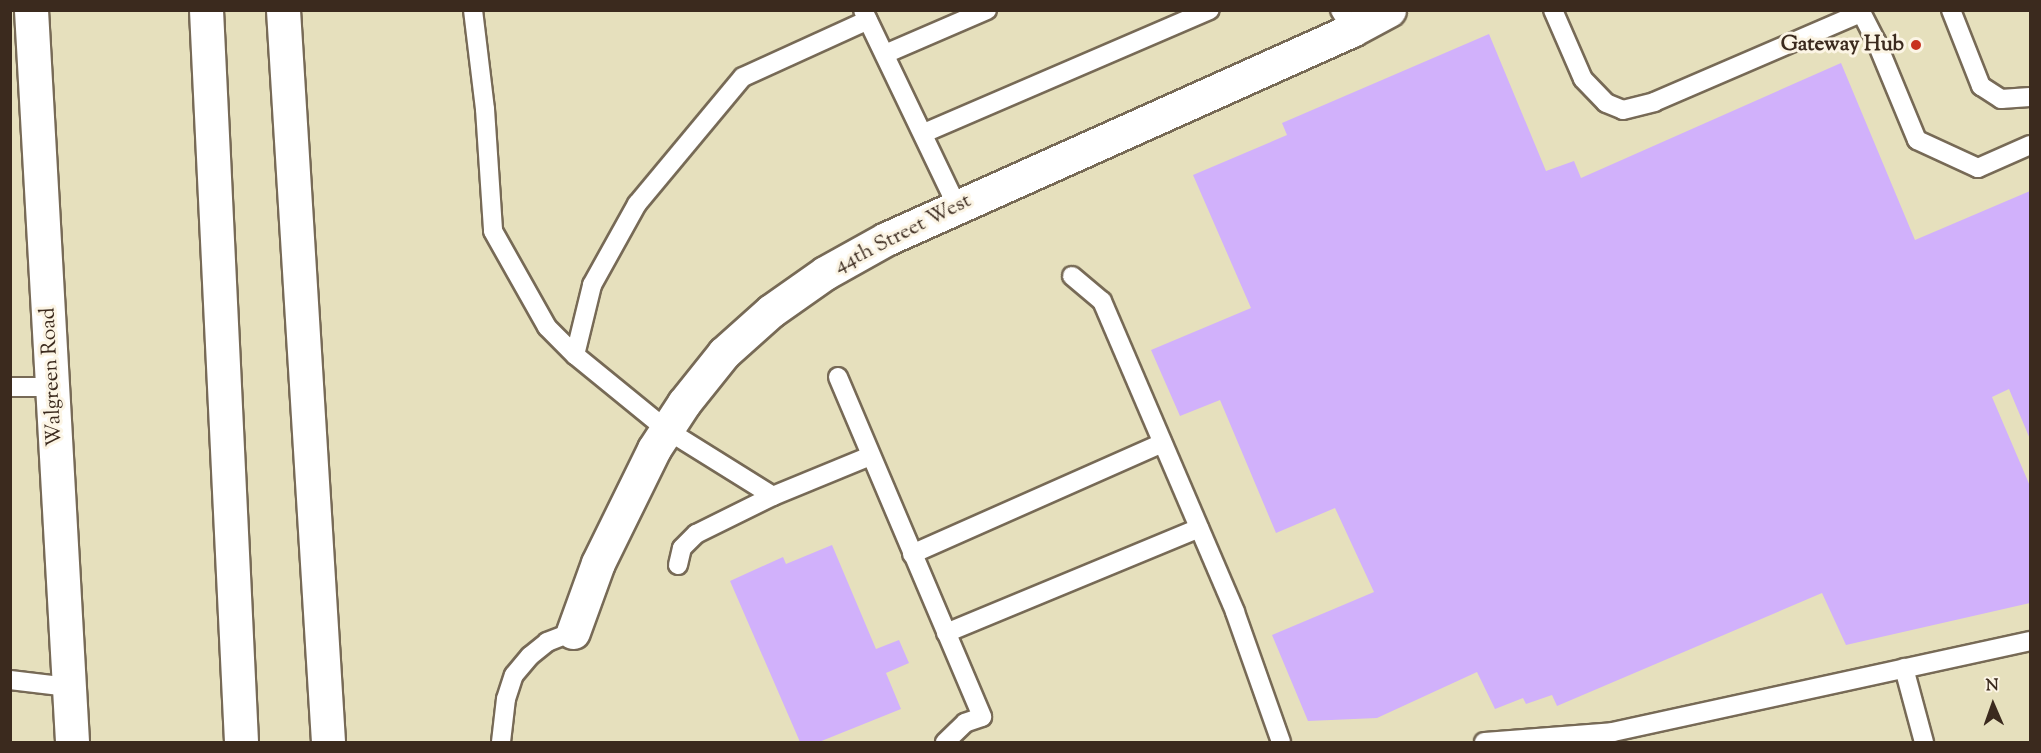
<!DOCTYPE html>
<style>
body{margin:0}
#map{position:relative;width:2041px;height:753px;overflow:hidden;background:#e6e0bd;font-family:"Sorts Mill Goudy",serif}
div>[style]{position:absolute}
.building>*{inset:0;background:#d1b1fb}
.roads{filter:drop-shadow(2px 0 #776a56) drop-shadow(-2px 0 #776a56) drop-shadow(0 2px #776a56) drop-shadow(0 -2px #776a56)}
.service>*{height:18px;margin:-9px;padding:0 9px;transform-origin:9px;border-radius:9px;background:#fff}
.minor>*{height:33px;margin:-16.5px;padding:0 16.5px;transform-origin:16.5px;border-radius:16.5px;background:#fff}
.tertiary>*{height:33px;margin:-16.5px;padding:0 16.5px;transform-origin:16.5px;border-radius:16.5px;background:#fff}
.motorway>*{height:33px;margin:-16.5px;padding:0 16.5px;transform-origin:16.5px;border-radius:16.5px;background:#fff}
.dots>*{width:16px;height:16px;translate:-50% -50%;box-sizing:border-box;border:3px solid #fcf5e5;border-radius:50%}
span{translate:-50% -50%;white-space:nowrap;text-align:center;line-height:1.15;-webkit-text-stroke:6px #fcf5e5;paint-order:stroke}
.poi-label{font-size:21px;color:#3b2a1e;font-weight:700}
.right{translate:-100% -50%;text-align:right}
.street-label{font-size:21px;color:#3b2a1e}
.frame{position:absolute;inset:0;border:12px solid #3b2a1e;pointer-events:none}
.north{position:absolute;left:1963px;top:675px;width:60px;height:60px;-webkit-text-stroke:4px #fcf5e5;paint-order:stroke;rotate:358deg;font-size:16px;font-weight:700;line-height:24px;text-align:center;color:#3b2a1e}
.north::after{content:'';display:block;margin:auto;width:21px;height:27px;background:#3b2a1e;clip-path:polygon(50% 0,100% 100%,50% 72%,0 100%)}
</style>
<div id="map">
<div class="building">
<div style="clip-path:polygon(1489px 34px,1546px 171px,1574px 161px,1581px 178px,1841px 63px,1915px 240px,2030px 191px,2030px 439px,2009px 389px,1992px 397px,2030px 486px,2030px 603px,1846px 645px,1822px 593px,1557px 706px,1552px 695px,1526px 704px,1523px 698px,1495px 709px,1477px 672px,1377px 718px,1308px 721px,1272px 635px,1374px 592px,1335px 508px,1276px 533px,1220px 400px,1180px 416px,1151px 350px,1251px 308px,1193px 175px,1287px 135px,1282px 123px)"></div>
<div style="clip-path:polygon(832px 545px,876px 649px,899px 640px,909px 663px,886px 673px,901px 709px,819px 742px,800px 742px,730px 581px,783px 557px,786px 564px)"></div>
</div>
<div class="roads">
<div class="service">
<div style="left:473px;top:10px;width:100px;rotate:83.1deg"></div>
<div style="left:485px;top:109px;width:122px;rotate:86.2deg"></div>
<div style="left:493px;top:231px;width:110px;rotate:60.6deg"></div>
<div style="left:547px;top:327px;width:40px;rotate:45deg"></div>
<div style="left:575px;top:355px;width:119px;rotate:39.2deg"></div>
<div style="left:667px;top:430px;width:125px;rotate:31.9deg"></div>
<div style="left:863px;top:10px;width:217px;rotate:64.4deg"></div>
<div style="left:1340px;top:10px;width:23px;rotate:59deg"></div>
<div style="left:1553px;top:10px;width:75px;rotate:66.5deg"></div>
<div style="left:1583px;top:79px;width:33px;rotate:46deg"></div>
<div style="left:1606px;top:103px;width:18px;rotate:22deg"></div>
<div style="left:1623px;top:110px;width:32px;rotate:-14deg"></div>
<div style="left:1654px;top:102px;width:225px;rotate:-23.3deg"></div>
<div style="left:1860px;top:10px;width:35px;rotate:63deg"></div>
<div style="left:1876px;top:41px;width:107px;rotate:67.5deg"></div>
<div style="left:1917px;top:140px;width:67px;rotate:24.7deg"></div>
<div style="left:1978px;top:168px;width:57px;rotate:-23.9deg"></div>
<div style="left:1951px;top:10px;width:82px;rotate:68.5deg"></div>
<div style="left:1981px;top:86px;width:24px;rotate:33deg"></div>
<div style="left:2001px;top:99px;width:29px;rotate:-4deg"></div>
<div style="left:885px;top:54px;width:111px;rotate:-23.3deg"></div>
<div style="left:924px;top:133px;width:311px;rotate:-23.3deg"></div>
<div style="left:1072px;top:276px;width:39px;rotate:40deg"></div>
<div style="left:1102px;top:301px;width:338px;rotate:66.8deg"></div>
<div style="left:1235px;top:612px;width:138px;rotate:70.5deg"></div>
<div style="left:575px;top:355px;width:72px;rotate:-76.3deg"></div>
<div style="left:592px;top:285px;width:93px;rotate:-60.9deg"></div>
<div style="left:637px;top:204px;width:165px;rotate:-50.2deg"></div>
<div style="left:743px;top:77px;width:137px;rotate:-24.5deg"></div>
<div style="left:838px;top:377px;width:369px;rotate:67deg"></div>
<div style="left:982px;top:717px;width:18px;rotate:161deg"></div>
<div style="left:965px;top:723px;width:28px;rotate:136deg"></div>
<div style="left:10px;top:387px;width:42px"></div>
<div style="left:912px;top:554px;width:274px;rotate:-23.9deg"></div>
<div style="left:678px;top:565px;width:17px;rotate:-77deg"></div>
<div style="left:682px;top:548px;width:20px;rotate:-45deg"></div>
<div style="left:696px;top:534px;width:86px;rotate:-26.3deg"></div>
<div style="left:773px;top:496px;width:105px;rotate:-22.4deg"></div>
<div style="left:946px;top:633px;width:274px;rotate:-22.5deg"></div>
<div style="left:1904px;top:668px;width:77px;rotate:74.9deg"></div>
<div style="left:10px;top:680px;width:59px;rotate:6.8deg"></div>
<div style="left:501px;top:742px;width:43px;rotate:-83.4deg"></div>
<div style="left:506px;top:699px;width:25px;rotate:-72deg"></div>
<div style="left:514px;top:675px;width:25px;rotate:-50deg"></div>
<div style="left:530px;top:656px;width:22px;rotate:-39deg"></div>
<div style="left:547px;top:642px;width:28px;rotate:-21deg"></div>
<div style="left:1484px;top:742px;width:129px;rotate:-4.4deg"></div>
<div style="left:1613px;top:732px;width:427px;rotate:-12.3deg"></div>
</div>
<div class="minor">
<div style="left:31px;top:10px;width:733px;rotate:86.79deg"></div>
</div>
<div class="tertiary">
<div style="left:573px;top:632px;width:73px;rotate:-70.1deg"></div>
<div style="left:598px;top:563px;width:127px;rotate:-63.8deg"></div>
<div style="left:654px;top:449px;width:55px;rotate:-56.9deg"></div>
<div style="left:684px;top:403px;width:64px;rotate:-51.3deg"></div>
<div style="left:724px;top:353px;width:63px;rotate:-41.8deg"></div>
<div style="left:771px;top:311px;width:66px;rotate:-35.1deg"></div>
<div style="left:825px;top:273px;width:70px;rotate:-29.1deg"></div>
<div style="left:886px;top:239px;width:511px;rotate:-24.16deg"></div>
<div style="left:1352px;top:30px;width:42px;rotate:-28.4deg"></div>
</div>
<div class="motorway">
<div style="left:206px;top:10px;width:733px;rotate:87.26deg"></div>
<div style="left:283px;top:10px;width:733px;rotate:86.48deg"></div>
</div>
</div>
<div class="dots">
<div style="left:1916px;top:45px;background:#c8321e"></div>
</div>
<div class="poi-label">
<span class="right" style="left:1904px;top:45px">Gateway Hub</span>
</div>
<div class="street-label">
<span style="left:903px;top:234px;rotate:-27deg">44th Street West</span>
<span style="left:52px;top:377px;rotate:-93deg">Walgreen Road</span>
</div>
<div class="frame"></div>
<div class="north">N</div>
</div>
